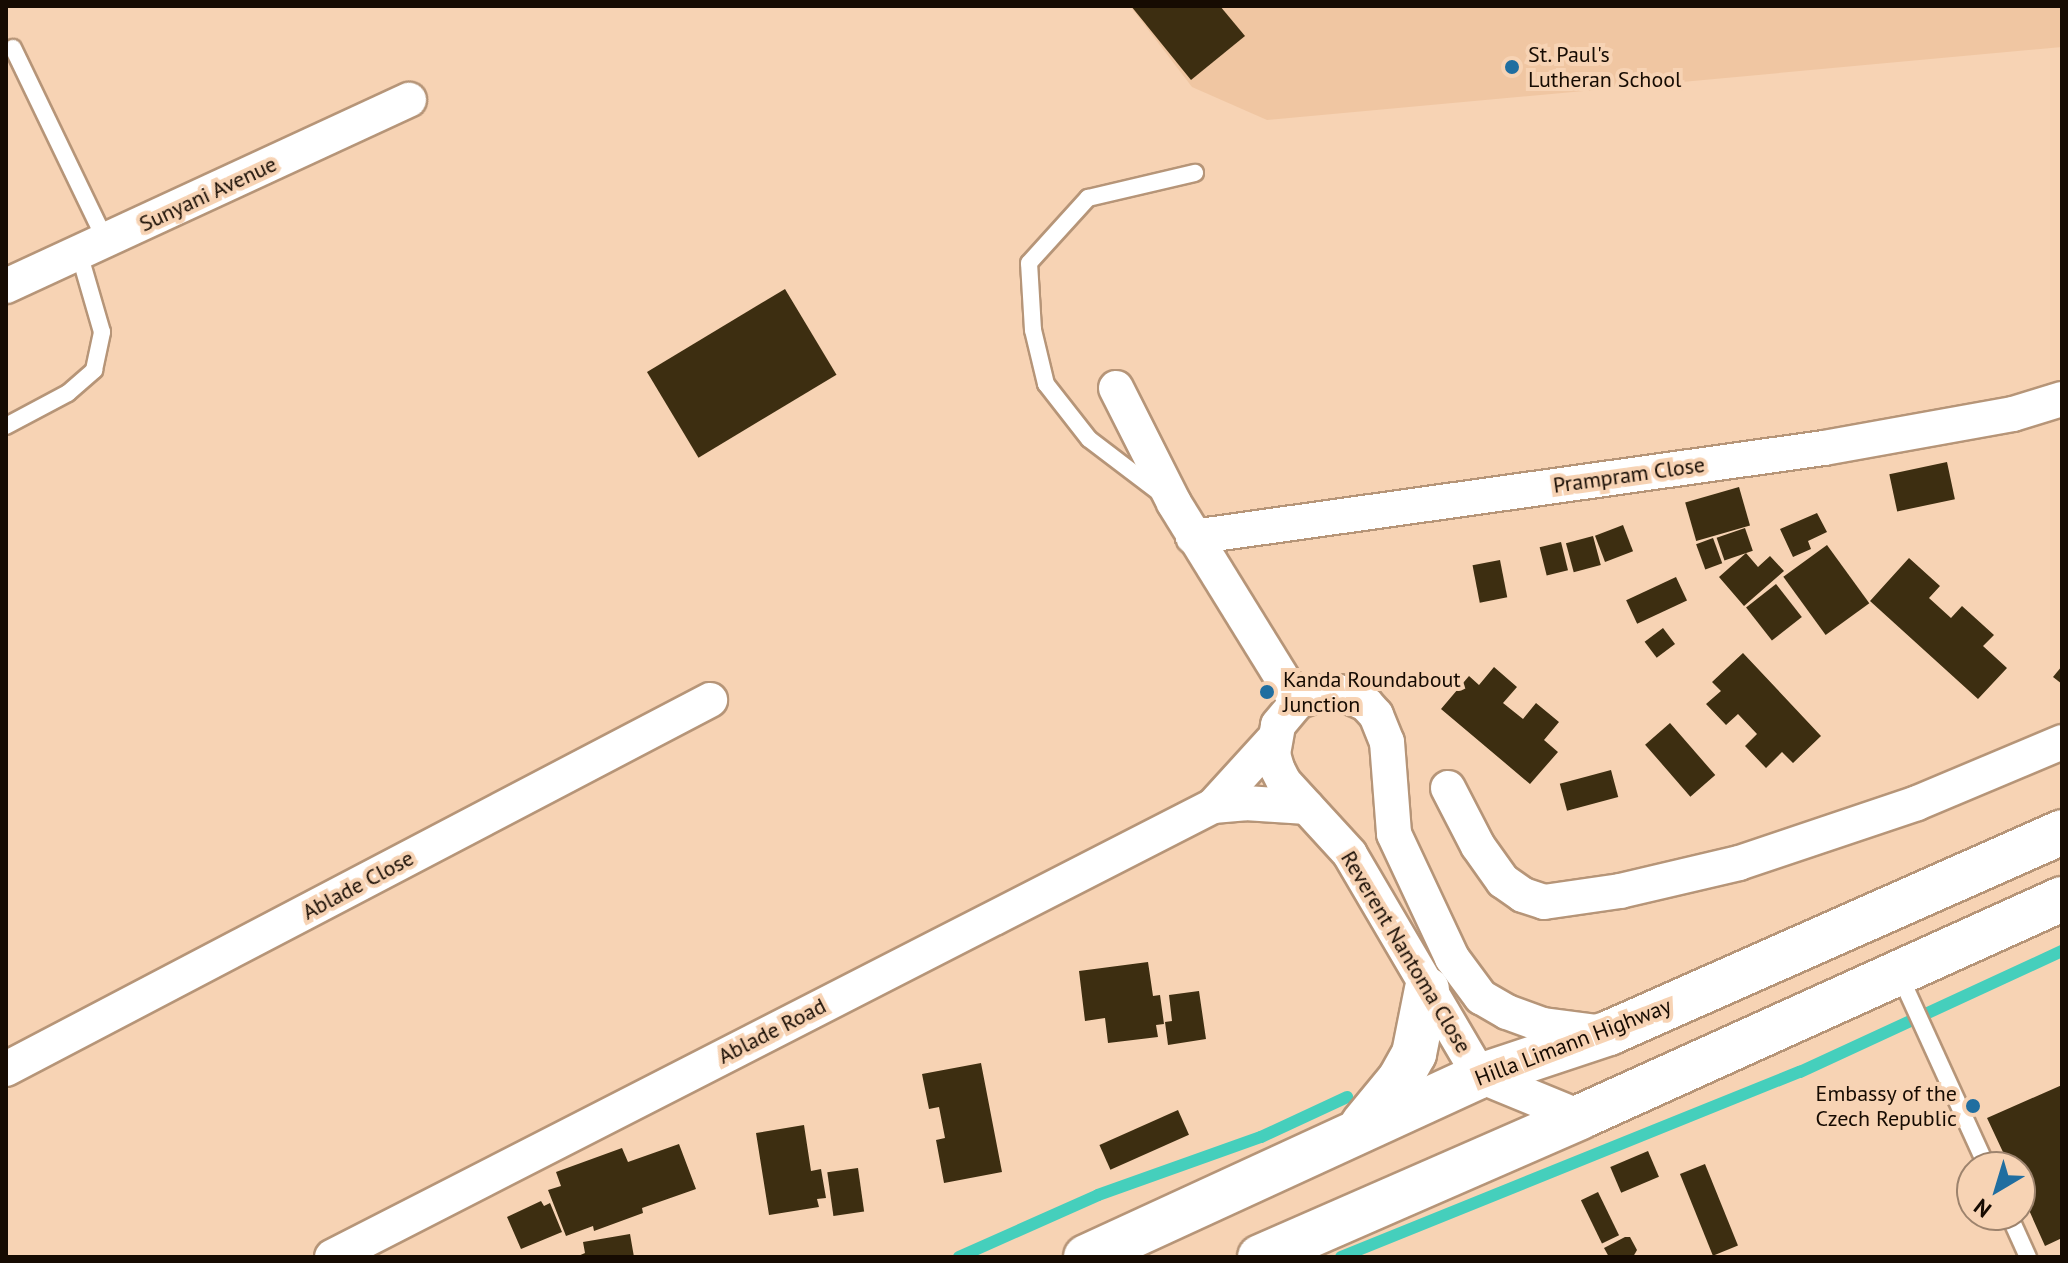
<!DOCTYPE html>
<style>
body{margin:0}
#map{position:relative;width:2068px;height:1263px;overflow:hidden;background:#f7d3b4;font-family:"PT Sans",sans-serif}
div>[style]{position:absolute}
.built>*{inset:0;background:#f0c6a2}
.stream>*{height:12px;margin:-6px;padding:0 6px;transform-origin:6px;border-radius:6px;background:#45cfbc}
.building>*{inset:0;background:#3d2e11;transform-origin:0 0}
.roads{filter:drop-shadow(2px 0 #b69578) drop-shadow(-2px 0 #b69578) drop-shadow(0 2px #b69578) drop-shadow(0 -2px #b69578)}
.service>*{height:16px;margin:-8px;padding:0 8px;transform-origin:8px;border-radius:8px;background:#fff}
.minor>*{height:34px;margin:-17px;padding:0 17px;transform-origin:17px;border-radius:17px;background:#fff}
.secondary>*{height:44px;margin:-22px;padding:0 22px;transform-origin:22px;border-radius:22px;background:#fff}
.dots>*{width:22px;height:22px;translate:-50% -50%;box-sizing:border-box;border:4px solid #f7d3b4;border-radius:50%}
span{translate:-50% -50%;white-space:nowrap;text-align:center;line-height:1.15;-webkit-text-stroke:8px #f7d3b4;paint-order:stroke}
.poi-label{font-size:22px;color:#160b02}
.left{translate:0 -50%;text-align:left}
.right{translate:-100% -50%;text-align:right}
.street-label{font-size:22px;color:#160b02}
.frame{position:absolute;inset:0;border:8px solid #160b02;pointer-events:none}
.north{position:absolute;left:1956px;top:1151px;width:80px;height:80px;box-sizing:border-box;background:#f7d3b4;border:2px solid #9d836d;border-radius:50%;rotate:218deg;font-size:22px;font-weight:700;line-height:32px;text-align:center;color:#160b02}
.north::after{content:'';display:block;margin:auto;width:28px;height:36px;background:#206ea0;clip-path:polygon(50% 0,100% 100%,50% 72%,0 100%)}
</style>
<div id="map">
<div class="built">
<div style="clip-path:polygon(1130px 6px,2062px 6px,2062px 47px,1267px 120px,1192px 87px)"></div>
</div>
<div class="stream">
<div style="left:959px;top:1257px;width:152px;rotate:-24deg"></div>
<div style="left:1098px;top:1195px;width:173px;rotate:-19.6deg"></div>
<div style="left:1261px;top:1137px;width:95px;rotate:-24.9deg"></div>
<div style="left:1341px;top:1257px;width:495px;rotate:-22deg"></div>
<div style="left:1800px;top:1072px;width:289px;rotate:-24.8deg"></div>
</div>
<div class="building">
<div style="clip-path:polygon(1131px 6px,1220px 6px,1245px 36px,1191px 80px)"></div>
<div style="left:785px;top:289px;width:100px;height:161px;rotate:59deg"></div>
<div style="left:1947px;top:462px;width:38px;height:59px;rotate:78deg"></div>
<div style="left:1739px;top:487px;width:40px;height:56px;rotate:74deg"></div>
<div style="clip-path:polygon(1817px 513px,1827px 532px,1808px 541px,1811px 549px,1793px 557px,1780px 529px)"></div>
<div style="left:1623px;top:525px;width:28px;height:30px;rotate:69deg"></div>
<div style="left:1745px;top:528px;width:24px;height:30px;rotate:71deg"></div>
<div style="left:1593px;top:536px;width:30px;height:28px;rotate:75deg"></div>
<div style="left:1713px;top:538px;width:27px;height:18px;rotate:70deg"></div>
<div style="left:1561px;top:542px;width:29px;height:22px;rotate:76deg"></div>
<div style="left:1827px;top:545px;width:72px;height:54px;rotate:54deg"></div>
<div style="clip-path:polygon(1746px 553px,1758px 567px,1770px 556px,1784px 571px,1744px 606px,1719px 577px)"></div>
<div style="clip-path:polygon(1909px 558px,1940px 586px,1929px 598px,1951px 618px,1962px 606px,1994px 635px,1983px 646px,2007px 668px,1978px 699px,1870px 601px)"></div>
<div style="left:1500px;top:560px;width:38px;height:28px;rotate:79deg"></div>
<div style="left:1676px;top:577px;width:26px;height:55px;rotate:65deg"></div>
<div style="left:1776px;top:584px;width:42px;height:38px;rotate:52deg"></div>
<div style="left:1663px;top:628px;width:20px;height:23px;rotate:53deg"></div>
<div style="clip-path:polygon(1743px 653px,1821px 736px,1793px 763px,1782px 752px,1766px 768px,1745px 746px,1757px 734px,1738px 714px,1726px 725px,1706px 704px,1721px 691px,1712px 682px)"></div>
<div style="clip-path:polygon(2062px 666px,2062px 684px,2053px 677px)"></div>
<div style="clip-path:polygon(1494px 667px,1517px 687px,1503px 703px,1523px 719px,1536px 703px,1559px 722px,1544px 740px,1558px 752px,1530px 784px,1441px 709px,1469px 676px,1479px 685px)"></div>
<div style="left:1670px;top:723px;width:69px;height:33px;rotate:49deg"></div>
<div style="left:1611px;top:770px;width:28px;height:53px;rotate:75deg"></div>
<div style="clip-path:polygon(1148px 962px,1153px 996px,1160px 995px,1164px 1024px,1156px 1025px,1158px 1037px,1108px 1043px,1105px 1018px,1085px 1021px,1079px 971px)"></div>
<div style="clip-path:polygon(1199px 991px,1206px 1039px,1168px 1045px,1165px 1022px,1172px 1021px,1169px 995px)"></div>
<div style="clip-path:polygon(981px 1063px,1002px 1172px,944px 1183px,936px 1140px,945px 1138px,939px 1107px,929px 1109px,922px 1074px)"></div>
<div style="clip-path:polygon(2062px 1085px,2062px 1238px,2045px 1246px,2020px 1190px,2020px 1167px,2010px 1167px,1987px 1118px)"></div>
<div style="left:1178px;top:1110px;width:27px;height:86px;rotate:66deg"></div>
<div style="clip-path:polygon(804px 1125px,811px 1171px,821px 1169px,826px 1198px,817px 1199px,819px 1207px,769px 1215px,756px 1133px)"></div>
<div style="clip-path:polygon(679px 1144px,696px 1189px,642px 1208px,643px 1213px,594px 1231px,593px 1226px,566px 1236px,548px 1190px,561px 1186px,556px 1172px,622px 1148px,628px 1162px)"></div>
<div style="left:1648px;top:1151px;width:28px;height:41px;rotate:67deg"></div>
<div style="left:1705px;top:1164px;width:88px;height:27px;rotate:68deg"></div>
<div style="left:858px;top:1168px;width:44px;height:31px;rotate:82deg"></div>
<div style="left:1598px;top:1192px;width:48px;height:19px;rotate:64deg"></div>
<div style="clip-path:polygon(541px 1201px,544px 1206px,550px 1203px,562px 1232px,521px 1249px,507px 1217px)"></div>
<div style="clip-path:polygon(630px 1234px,634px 1257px,576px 1257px,585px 1253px,583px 1242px)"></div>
<div style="clip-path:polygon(1625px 1237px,1630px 1237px,1637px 1250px,1633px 1257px,1609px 1257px,1604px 1248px)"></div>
</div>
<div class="roads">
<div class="service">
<div style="left:13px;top:48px;width:214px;rotate:64.3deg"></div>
<div style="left:6px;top:426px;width:70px;rotate:-28deg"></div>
<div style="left:68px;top:393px;width:35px;rotate:-41deg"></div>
<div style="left:94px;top:370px;width:39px;rotate:-78deg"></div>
<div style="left:102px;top:332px;width:82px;rotate:-106.2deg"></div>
<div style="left:1160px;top:493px;width:89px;rotate:-142.7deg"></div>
<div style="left:1089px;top:439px;width:70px;rotate:-128deg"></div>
<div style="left:1046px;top:384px;width:56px;rotate:-103.5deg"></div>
<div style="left:1033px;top:330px;width:67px;rotate:-93.4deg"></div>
<div style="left:1029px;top:263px;width:88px;rotate:-47.8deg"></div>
<div style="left:1088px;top:198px;width:110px;rotate:-13.2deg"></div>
<div style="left:1900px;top:976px;width:210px;rotate:65.5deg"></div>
<div style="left:2009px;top:1215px;width:46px;rotate:65.7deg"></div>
</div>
<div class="minor">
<div style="left:6px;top:286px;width:444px;rotate:-24.8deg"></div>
<div style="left:1116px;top:388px;width:129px;rotate:63.2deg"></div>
<div style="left:1174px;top:503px;width:234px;rotate:58.3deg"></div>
<div style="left:1193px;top:537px;width:637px;rotate:-8.03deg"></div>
<div style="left:1824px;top:448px;width:192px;rotate:-10.2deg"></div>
<div style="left:2013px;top:414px;width:51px;rotate:-17deg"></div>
<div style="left:1448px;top:788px;width:65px;rotate:62.7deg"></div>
<div style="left:1478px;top:846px;width:43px;rotate:54.5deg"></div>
<div style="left:1503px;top:881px;width:24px;rotate:35deg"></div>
<div style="left:1523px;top:895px;width:22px;rotate:18deg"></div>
<div style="left:1544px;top:902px;width:77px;rotate:-8.2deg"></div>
<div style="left:1620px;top:891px;width:122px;rotate:-13.2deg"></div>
<div style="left:1739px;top:863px;width:188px;rotate:-18.6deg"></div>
<div style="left:1917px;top:803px;width:157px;rotate:-22.8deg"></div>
<div style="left:1213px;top:806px;width:32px;rotate:-5deg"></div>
<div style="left:1245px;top:803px;width:62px;rotate:3.7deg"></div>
<div style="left:6px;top:1069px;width:795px;rotate:-27.66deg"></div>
<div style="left:1580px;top:1117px;width:108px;rotate:-157.7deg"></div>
<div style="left:1480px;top:1076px;width:257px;rotate:-120.4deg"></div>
<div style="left:1350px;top:854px;width:98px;rotate:-132.5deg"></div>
<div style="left:1284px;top:782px;width:16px;rotate:-117deg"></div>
<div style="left:1277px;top:768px;width:15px;rotate:-106deg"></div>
<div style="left:1273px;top:754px;width:29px;rotate:-80deg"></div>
<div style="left:1278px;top:725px;width:30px;rotate:-50deg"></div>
<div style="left:1297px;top:702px;width:29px;rotate:-20deg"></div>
<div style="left:1324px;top:692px;width:15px"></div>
<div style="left:1339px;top:692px;width:30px;rotate:24deg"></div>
<div style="left:1366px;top:704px;width:15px;rotate:48deg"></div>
<div style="left:1376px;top:715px;width:29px;rotate:68deg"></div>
<div style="left:1387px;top:742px;width:92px;rotate:85.6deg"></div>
<div style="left:1394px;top:834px;width:137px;rotate:64.9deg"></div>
<div style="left:1452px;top:958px;width:49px;rotate:53.4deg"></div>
<div style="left:1481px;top:997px;width:30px;rotate:30deg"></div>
<div style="left:1507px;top:1012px;width:38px;rotate:20deg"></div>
<div style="left:1543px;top:1025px;width:63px;rotate:7.4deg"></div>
<div style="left:332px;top:1257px;width:990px;rotate:-27.11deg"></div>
<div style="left:1213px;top:806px;width:91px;rotate:-47.7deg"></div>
</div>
<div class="secondary">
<div style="left:1363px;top:1124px;width:58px;rotate:-50.6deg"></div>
<div style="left:1400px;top:1079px;width:29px;rotate:-61deg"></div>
<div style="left:1414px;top:1054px;width:66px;rotate:-78.7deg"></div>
<div style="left:1086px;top:1257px;width:434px;rotate:-24.7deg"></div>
<div style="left:1480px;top:1076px;width:136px;rotate:-18.4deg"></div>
<div style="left:1609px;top:1033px;width:496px;rotate:-23.9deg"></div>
<div style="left:1260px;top:1257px;width:349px;rotate:-23.6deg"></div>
<div style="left:1580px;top:1117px;width:529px;rotate:-24.34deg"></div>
</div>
</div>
<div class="dots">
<div style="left:1512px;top:67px;background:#206ea0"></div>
<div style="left:1267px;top:692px;background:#206ea0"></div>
<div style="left:1973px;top:1106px;background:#206ea0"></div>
</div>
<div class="poi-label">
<span class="left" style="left:1528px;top:67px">St. Paul's<br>Lutheran School</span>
<span class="left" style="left:1283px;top:692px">Kanda Roundabout<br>Junction</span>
<span class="right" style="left:1957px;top:1106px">Embassy of the<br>Czech Republic</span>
</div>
<div class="street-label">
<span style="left:208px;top:194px;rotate:-25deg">Sunyani Avenue</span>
<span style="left:1629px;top:475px;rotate:-8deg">Prampram Close</span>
<span style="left:358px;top:885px;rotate:-28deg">Ablade Close</span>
<span style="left:1406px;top:952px;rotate:59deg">Reverent Nantoma Close</span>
<span style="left:772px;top:1031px;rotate:-27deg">Ablade Road</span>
<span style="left:1573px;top:1042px;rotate:-21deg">Hilla Limann Highway</span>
</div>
<div class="frame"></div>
<div class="north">N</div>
</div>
